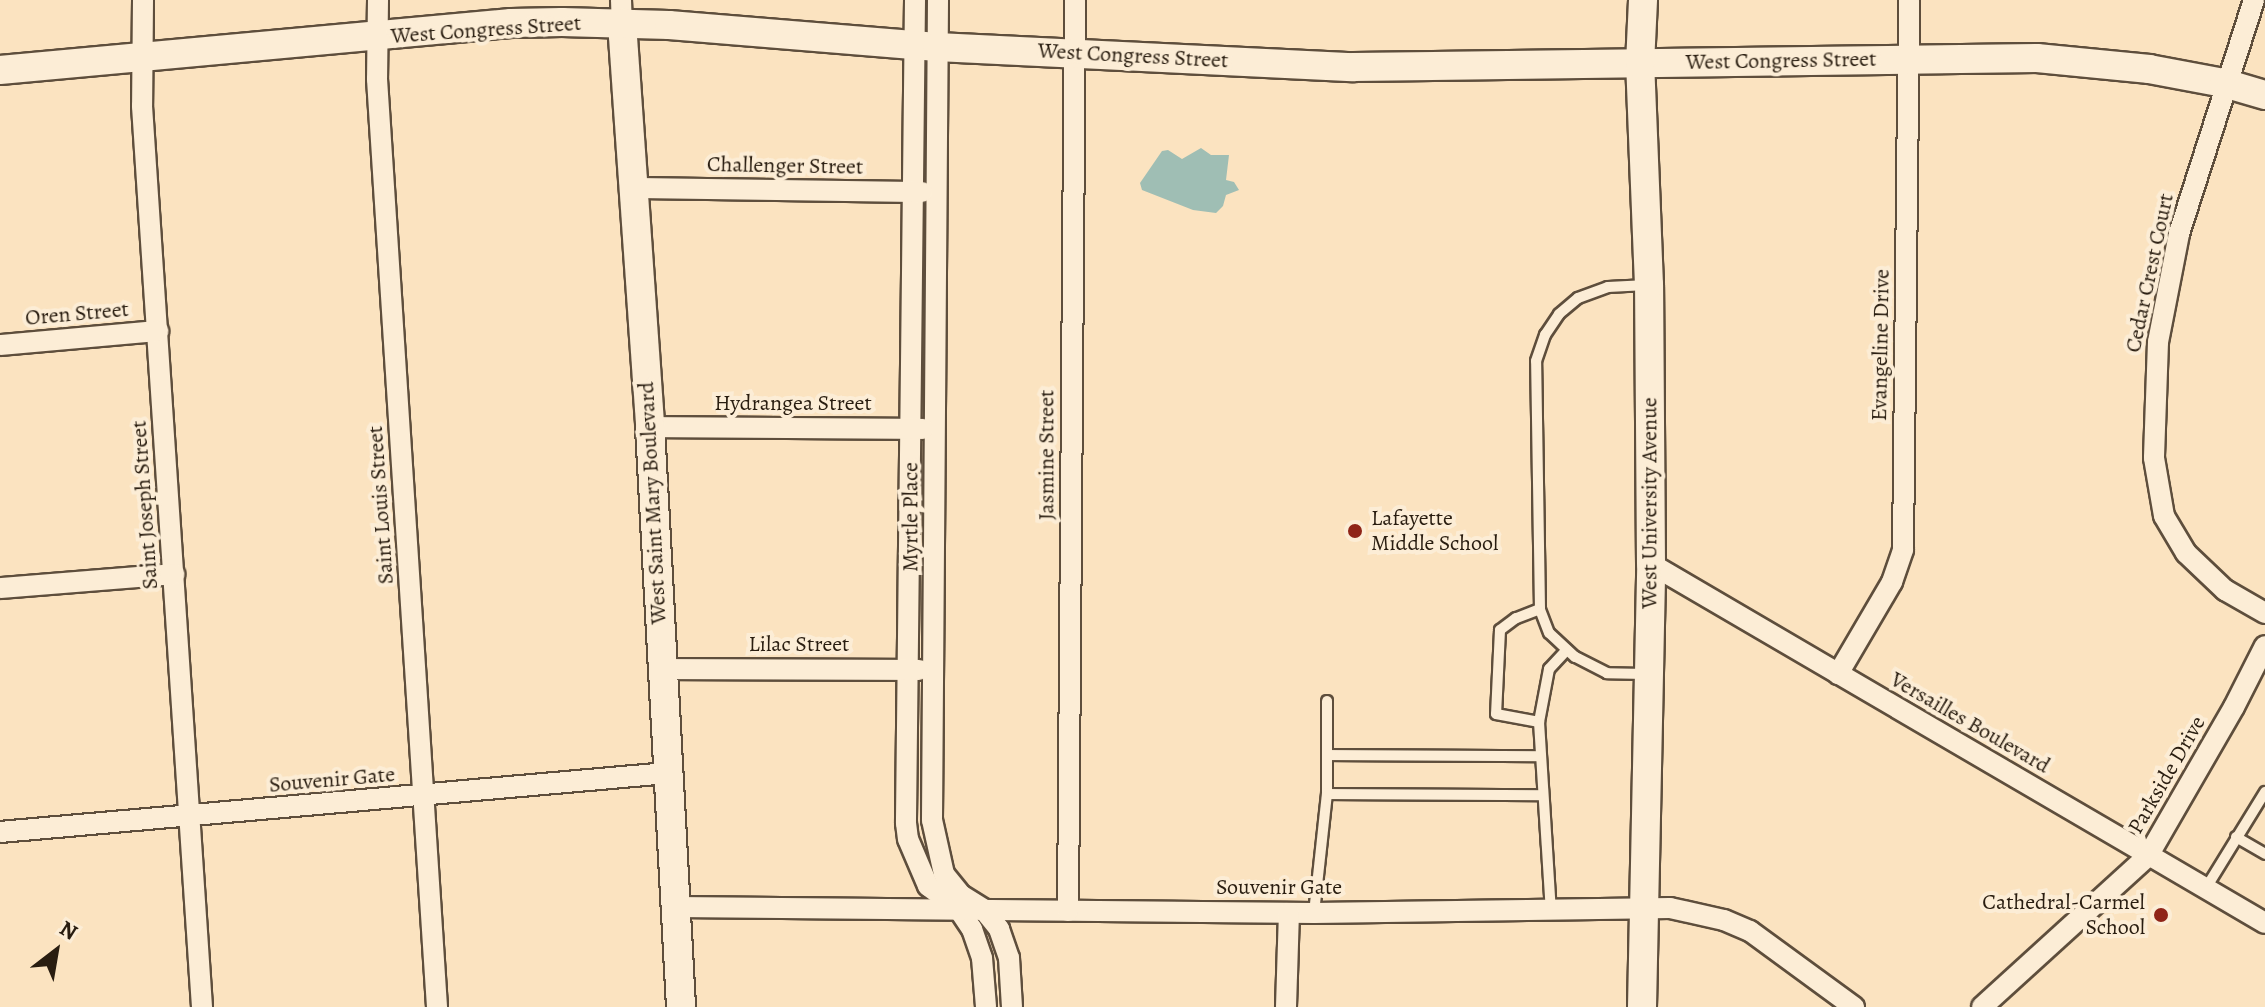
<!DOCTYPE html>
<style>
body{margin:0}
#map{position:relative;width:2265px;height:1007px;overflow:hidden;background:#fbe3c0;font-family:Alegreya,serif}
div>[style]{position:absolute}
.water>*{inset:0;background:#9fbeb4}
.roads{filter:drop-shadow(2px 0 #5e4e3c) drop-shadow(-2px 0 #5e4e3c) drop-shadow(0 2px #5e4e3c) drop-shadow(0 -2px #5e4e3c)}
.lane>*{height:10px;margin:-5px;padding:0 5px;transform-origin:5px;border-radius:5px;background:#fcedd6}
.street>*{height:20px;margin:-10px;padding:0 10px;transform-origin:10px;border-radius:10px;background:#fcedd6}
.secondary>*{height:28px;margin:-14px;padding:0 14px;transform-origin:14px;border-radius:14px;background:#fcedd6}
.dots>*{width:22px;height:22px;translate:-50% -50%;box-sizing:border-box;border:4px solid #fcedd6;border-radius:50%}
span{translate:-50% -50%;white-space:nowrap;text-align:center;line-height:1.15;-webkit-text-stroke:8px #fcedd6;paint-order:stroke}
.street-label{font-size:22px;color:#291d10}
.poi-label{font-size:22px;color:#291d10}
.left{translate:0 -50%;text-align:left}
.right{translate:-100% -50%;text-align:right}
.north{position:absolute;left:16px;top:911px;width:80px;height:80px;-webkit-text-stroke:6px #fcedd6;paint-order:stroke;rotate:31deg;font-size:22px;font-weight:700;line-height:32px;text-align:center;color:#291d10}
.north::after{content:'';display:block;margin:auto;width:28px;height:36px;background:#291d10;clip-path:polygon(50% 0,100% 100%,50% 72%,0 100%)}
</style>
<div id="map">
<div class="water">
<div style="clip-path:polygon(1201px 148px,1211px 155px,1229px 155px,1226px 180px,1234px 182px,1239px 190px,1226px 195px,1223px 206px,1216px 213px,1193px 210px,1142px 190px,1140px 183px,1162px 151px,1168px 150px,1182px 159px)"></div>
</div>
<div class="roads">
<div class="lane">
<div style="left:1540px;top:609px;width:26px;rotate:159deg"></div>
<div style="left:1516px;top:618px;width:20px;rotate:143deg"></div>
<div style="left:1500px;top:630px;width:84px;rotate:92.7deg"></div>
<div style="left:1496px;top:714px;width:44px;rotate:10.5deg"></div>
<div style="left:1539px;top:722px;width:54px;rotate:-79.3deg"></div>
<div style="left:1549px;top:669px;width:26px;rotate:-47deg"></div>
<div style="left:1646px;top:674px;width:39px;rotate:-179deg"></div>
<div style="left:1607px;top:673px;width:36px;rotate:-153deg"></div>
<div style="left:1575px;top:657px;width:35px;rotate:-137deg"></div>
<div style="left:1549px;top:633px;width:26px;rotate:-111deg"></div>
<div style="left:1540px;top:609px;width:248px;rotate:-90.9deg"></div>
<div style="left:1536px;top:361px;width:28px;rotate:-71deg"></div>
<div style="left:1545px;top:335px;width:25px;rotate:-56deg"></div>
<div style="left:1559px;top:314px;width:25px;rotate:-40deg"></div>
<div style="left:1578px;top:298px;width:32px;rotate:-20deg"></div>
<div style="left:1608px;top:287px;width:39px;rotate:-3deg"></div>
<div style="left:1327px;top:701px;width:93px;rotate:90deg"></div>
<div style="left:1327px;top:794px;width:216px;rotate:0.3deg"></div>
<div style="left:1539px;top:722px;width:189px;rotate:86.4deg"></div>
<div style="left:1327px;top:755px;width:214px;rotate:0.3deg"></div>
<div style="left:2236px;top:837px;width:34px;rotate:30deg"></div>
<div style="left:2206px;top:888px;width:113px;rotate:-58.4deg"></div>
<div style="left:1314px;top:913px;width:120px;rotate:-83.8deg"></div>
</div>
<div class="street">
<div style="left:143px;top:0;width:106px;rotate:90.5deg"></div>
<div style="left:142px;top:106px;width:903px;rotate:86.19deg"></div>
<div style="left:378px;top:0;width:79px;rotate:90.7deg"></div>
<div style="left:377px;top:79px;width:930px;rotate:86.3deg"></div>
<div style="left:621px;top:0;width:23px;rotate:88deg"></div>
<div style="left:915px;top:0;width:823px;rotate:90.63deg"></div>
<div style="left:906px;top:823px;width:16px;rotate:83deg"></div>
<div style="left:908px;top:839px;width:51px;rotate:66.9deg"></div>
<div style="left:928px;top:886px;width:36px;rotate:36deg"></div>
<div style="left:957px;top:907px;width:27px;rotate:56deg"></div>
<div style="left:972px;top:929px;width:31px;rotate:71deg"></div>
<div style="left:982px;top:958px;width:49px;rotate:85.3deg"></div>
<div style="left:938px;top:0;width:820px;rotate:90.42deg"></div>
<div style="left:932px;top:820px;width:55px;rotate:77.5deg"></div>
<div style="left:944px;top:874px;width:27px;rotate:51deg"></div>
<div style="left:961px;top:895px;width:26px;rotate:32deg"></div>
<div style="left:983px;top:909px;width:26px;rotate:51deg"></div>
<div style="left:999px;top:929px;width:31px;rotate:71deg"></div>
<div style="left:1009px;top:958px;width:49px;rotate:86.5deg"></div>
<div style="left:2254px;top:0;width:246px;rotate:107.8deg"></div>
<div style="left:2179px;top:234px;width:110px;rotate:101deg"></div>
<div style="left:2158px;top:342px;width:116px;rotate:92deg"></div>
<div style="left:2154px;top:458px;width:59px;rotate:80.2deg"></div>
<div style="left:2164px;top:516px;width:43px;rotate:59.3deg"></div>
<div style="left:2186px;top:553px;width:54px;rotate:43.5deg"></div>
<div style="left:2225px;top:590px;width:46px;rotate:29.9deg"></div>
<div style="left:631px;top:188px;width:291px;rotate:0.8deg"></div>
<div style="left:0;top:345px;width:159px;rotate:-5.1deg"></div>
<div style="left:650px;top:427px;width:273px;rotate:0.4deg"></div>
<div style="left:1651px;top:564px;width:711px;rotate:30.31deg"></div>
<div style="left:0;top:588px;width:175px;rotate:-4.6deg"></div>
<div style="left:663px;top:669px;width:256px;rotate:0.2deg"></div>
<div style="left:1838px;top:674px;width:107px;rotate:-59.6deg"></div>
<div style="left:1892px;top:582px;width:34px;rotate:-71deg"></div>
<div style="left:1903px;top:550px;width:550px;rotate:-89.37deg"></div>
<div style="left:0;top:832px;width:671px;rotate:-5.05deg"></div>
<div style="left:676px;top:907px;width:638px;rotate:0.54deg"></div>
<div style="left:1314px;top:913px;width:356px;rotate:-0.8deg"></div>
<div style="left:1670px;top:908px;width:55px;rotate:12.5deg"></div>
<div style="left:1724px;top:920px;width:28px;rotate:23deg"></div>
<div style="left:1750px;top:931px;width:129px;rotate:36.2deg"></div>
<div style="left:1068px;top:911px;width:911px;rotate:-89.56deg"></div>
<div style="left:1286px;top:1007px;width:94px;rotate:-88.2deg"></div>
<div style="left:1982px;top:1007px;width:224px;rotate:-42.3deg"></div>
<div style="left:2148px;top:856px;width:172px;rotate:-60deg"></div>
<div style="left:2234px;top:707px;width:68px;rotate:-63.1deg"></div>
</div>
<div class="secondary">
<div style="left:622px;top:23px;width:405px;rotate:86deg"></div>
<div style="left:650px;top:427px;width:581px;rotate:86.94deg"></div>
<div style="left:0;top:70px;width:513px;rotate:-5.26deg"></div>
<div style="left:511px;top:23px;width:51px;rotate:-1.1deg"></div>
<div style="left:562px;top:22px;width:107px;rotate:1.6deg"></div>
<div style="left:669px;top:25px;width:269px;rotate:4.7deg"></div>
<div style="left:937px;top:47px;width:416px;rotate:2.8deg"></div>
<div style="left:1353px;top:67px;width:684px;rotate:-0.75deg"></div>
<div style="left:2037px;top:58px;width:113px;rotate:5.6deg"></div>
<div style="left:2149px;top:69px;width:76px;rotate:10.6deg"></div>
<div style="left:2224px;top:83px;width:43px;rotate:16.3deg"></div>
<div style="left:1642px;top:1007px;width:443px;rotate:-88.8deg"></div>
<div style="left:1651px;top:564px;width:279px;rotate:-90.4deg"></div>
<div style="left:1649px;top:285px;width:221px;rotate:-92.3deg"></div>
<div style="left:1640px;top:64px;width:64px;rotate:-87.3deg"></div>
</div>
</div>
<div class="dots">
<div style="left:1355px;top:531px;background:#8f2418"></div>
<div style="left:2161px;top:915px;background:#8f2418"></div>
</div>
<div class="street-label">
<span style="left:486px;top:30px;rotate:-4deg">West Congress Street</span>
<span style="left:1133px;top:56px;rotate:3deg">West Congress Street</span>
<span style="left:1781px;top:61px;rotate:-1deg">West Congress Street</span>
<span style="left:785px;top:166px;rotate:1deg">Challenger Street</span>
<span style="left:2150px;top:273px;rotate:-78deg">Cedar Crest Court</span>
<span style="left:77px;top:314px;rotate:-5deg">Oren Street</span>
<span style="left:1881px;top:345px;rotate:-89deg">Evangeline Drive</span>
<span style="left:793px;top:404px">Hydrangea Street</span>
<span style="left:1047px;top:455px;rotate:-90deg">Jasmine Street</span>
<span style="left:653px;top:503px;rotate:-93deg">West Saint Mary Boulevard</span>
<span style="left:1650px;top:503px;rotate:-90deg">West University Avenue</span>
<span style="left:145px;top:505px;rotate:-94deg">Saint Joseph Street</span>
<span style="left:381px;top:505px;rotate:-94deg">Saint Louis Street</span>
<span style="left:911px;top:517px;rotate:-90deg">Myrtle Place</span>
<span style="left:799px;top:645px">Lilac Street</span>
<span style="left:1970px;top:723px;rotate:30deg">Versailles Boulevard</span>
<span style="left:2167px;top:775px;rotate:-60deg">Parkside Drive</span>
<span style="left:332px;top:780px;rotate:-5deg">Souvenir Gate</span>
<span style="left:1279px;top:888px">Souvenir Gate</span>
</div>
<div class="poi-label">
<span class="left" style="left:1371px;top:531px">Lafayette<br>Middle School</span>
<span class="right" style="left:2145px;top:915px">Cathedral-Carmel<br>School</span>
</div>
<div class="north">N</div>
</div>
